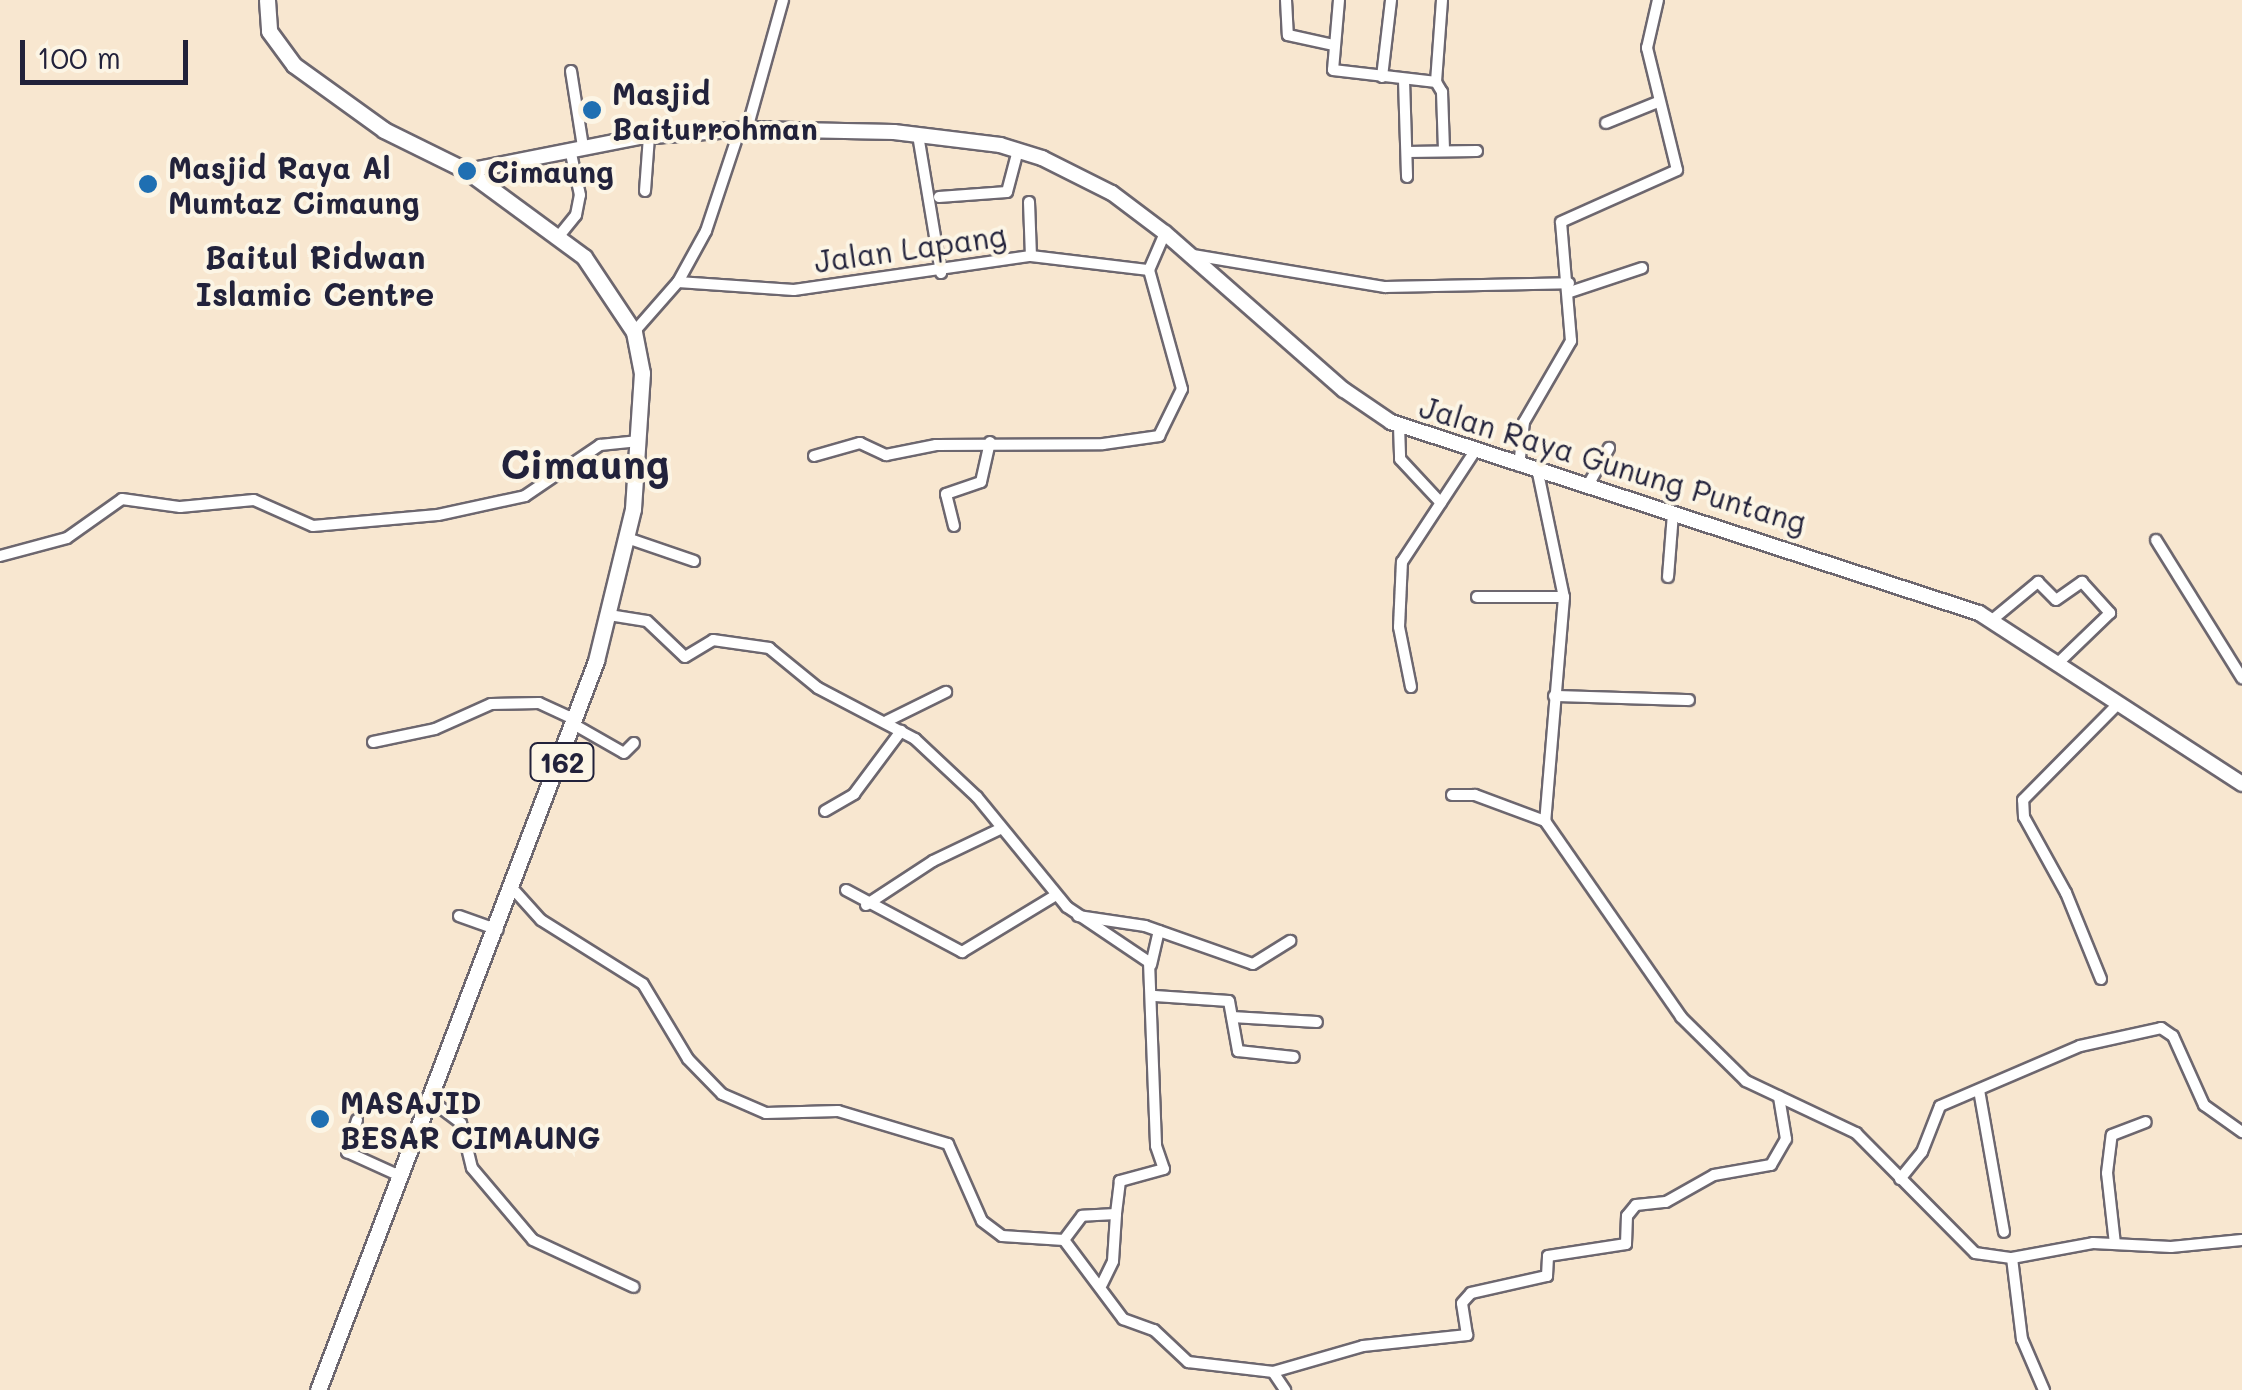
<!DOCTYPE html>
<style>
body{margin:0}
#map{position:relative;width:2242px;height:1390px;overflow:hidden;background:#f8e7d0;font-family:Mali,sans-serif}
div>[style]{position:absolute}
.roads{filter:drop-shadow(2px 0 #6d676f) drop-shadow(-2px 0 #6d676f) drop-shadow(0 2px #6d676f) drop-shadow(0 -2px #6d676f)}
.street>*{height:10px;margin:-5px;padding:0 5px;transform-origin:5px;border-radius:5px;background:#fff}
.secondary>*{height:14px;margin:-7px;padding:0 7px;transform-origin:7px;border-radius:7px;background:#fff}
.primary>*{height:15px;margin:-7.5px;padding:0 7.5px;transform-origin:7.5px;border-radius:7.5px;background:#fff}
.dots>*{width:28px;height:28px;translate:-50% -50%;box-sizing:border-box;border:5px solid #fcf5e5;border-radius:50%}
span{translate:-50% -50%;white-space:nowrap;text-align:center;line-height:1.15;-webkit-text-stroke:8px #fcf5e5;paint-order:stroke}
.shield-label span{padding:2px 8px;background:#fcf5e5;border:2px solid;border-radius:8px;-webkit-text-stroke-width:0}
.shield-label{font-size:28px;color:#22223b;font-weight:700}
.poi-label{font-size:30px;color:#22223b;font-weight:700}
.left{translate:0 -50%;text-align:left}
.street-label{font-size:30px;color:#22223b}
.neighbourhood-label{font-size:32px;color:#22223b;font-weight:700}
.district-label{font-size:40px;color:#22223b;font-weight:700}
.scale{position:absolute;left:20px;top:40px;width:168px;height:45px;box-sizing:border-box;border:5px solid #22223b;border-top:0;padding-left:12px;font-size:30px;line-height:35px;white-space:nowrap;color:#22223b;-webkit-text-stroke:8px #fcf5e5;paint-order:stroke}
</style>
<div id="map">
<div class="roads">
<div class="street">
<div style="left:1286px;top:0;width:35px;rotate:87deg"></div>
<div style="left:1288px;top:35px;width:46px;rotate:12.5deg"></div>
<div style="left:1339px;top:0;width:70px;rotate:94.9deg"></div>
<div style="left:1333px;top:70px;width:104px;rotate:6.6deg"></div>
<div style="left:1436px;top:82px;width:82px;rotate:-85.8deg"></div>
<div style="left:571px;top:71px;width:77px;rotate:81deg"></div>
<div style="left:1382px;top:77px;width:78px;rotate:-83.3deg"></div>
<div style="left:1404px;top:80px;width:97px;rotate:88.2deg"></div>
<div style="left:1436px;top:82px;width:12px;rotate:59deg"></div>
<div style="left:1442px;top:92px;width:58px;rotate:88deg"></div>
<div style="left:1606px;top:123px;width:56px;rotate:-22deg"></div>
<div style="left:747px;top:129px;width:134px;rotate:-74.4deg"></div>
<div style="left:918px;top:135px;width:140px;rotate:80.5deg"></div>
<div style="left:1407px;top:152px;width:70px;rotate:-0.8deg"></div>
<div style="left:645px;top:191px;width:55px;rotate:-85.8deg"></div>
<div style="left:939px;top:197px;width:68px;rotate:-4.2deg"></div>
<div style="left:1007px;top:192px;width:43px;rotate:-75.3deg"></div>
<div style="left:1029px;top:202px;width:54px;rotate:87.9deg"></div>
<div style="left:559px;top:236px;width:27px;rotate:-51deg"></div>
<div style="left:576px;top:215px;width:20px;rotate:-79deg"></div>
<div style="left:580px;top:195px;width:47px;rotate:-102.3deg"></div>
<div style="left:1193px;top:255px;width:195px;rotate:9.5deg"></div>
<div style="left:1385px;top:287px;width:184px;rotate:-1.2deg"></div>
<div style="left:678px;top:282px;width:116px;rotate:3.9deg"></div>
<div style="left:794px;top:290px;width:239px;rotate:-8.2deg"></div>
<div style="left:1031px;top:256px;width:119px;rotate:6.8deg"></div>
<div style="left:1570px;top:292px;width:76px;rotate:-18.4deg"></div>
<div style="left:634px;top:332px;width:67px;rotate:-48.7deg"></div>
<div style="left:678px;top:282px;width:58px;rotate:-61.2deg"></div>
<div style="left:706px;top:231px;width:108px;rotate:-71.6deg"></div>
<div style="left:1399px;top:426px;width:33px;rotate:88deg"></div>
<div style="left:1400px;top:459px;width:60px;rotate:47deg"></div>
<div style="left:814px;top:456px;width:48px;rotate:-15.8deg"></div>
<div style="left:860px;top:443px;width:29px;rotate:25deg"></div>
<div style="left:886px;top:455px;width:51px;rotate:-11.3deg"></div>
<div style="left:936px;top:445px;width:167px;rotate:-0.3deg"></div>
<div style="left:1103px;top:444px;width:57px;rotate:-8.1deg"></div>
<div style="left:1159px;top:436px;width:52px;rotate:-63.9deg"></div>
<div style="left:1182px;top:389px;width:123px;rotate:-105.5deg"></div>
<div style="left:1149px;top:270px;width:40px;rotate:-66.6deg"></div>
<div style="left:1519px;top:466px;width:44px;rotate:-83.5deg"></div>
<div style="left:1524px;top:422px;width:94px;rotate:-59.9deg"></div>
<div style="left:1571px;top:341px;width:119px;rotate:-94.8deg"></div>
<div style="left:1561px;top:222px;width:127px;rotate:-24.1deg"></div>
<div style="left:1677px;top:170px;width:126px;rotate:-103.8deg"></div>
<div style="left:1647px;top:48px;width:49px;rotate:-77.1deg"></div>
<div style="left:1538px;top:473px;width:127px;rotate:78.2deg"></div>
<div style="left:1564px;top:597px;width:225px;rotate:94.8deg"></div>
<div style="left:1545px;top:821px;width:239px;rotate:55.2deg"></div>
<div style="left:1681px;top:1017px;width:91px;rotate:44.6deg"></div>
<div style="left:1746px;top:1081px;width:122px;rotate:25.3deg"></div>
<div style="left:1856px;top:1133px;width:169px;rotate:45.2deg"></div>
<div style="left:1975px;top:1253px;width:37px;rotate:8deg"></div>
<div style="left:2012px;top:1258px;width:82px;rotate:-10.5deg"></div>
<div style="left:2093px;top:1243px;width:78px;rotate:2.9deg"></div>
<div style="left:2171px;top:1247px;width:71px;rotate:-5.6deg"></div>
<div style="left:1587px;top:487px;width:45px;rotate:-60.6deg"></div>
<div style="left:954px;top:526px;width:33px;rotate:-104deg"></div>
<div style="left:946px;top:494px;width:37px;rotate:-19deg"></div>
<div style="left:981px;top:482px;width:41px;rotate:-77.3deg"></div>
<div style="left:627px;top:538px;width:71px;rotate:18.9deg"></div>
<div style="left:2156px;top:540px;width:163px;rotate:58.1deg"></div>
<div style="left:0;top:556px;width:69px;rotate:-15deg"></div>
<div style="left:67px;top:538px;width:67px;rotate:-35.3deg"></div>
<div style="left:122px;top:499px;width:59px;rotate:7.9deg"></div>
<div style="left:180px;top:507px;width:74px;rotate:-5.4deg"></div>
<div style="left:254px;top:500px;width:64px;rotate:23.8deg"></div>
<div style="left:313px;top:526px;width:125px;rotate:-5deg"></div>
<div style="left:438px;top:515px;width:89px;rotate:-12.3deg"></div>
<div style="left:525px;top:496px;width:91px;rotate:-34.2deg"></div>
<div style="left:600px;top:445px;width:39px;rotate:-6deg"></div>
<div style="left:1668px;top:577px;width:64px;rotate:-85.5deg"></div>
<div style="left:1477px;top:597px;width:87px"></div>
<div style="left:609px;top:615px;width:38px;rotate:9deg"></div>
<div style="left:647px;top:621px;width:52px;rotate:43.5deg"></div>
<div style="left:685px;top:657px;width:33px;rotate:-31deg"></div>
<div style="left:713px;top:640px;width:57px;rotate:8.1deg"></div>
<div style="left:769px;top:648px;width:63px;rotate:39.2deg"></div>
<div style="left:818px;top:688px;width:110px;rotate:27.7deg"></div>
<div style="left:915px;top:739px;width:85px;rotate:43.1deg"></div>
<div style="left:977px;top:797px;width:142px;rotate:50.7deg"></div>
<div style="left:1067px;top:907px;width:99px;rotate:33.9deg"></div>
<div style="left:1149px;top:962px;width:184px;rotate:87.8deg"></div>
<div style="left:1156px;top:1146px;width:24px;rotate:71deg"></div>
<div style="left:1164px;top:1169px;width:46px;rotate:164.7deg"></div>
<div style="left:1120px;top:1181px;width:33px;rotate:97deg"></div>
<div style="left:1116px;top:1214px;width:34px;rotate:177deg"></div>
<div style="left:1082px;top:1216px;width:30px;rotate:127deg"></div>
<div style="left:1992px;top:620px;width:60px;rotate:-39.6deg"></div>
<div style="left:2038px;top:582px;width:25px;rotate:45deg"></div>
<div style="left:2056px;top:600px;width:32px;rotate:-35deg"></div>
<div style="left:2082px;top:582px;width:42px;rotate:47.9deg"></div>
<div style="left:2110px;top:613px;width:74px;rotate:136.1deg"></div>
<div style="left:1411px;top:687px;width:61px;rotate:-101.3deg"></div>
<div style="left:1399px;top:627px;width:65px;rotate:-87.4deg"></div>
<div style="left:1402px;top:562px;width:129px;rotate:-56.7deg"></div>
<div style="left:1554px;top:696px;width:135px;rotate:1.7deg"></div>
<div style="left:887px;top:721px;width:66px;rotate:-26.2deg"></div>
<div style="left:575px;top:725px;width:56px;rotate:29.7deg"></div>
<div style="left:624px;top:753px;width:14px;rotate:-45deg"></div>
<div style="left:373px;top:742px;width:63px;rotate:-11.8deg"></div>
<div style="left:435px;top:729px;width:61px;rotate:-24.1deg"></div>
<div style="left:491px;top:704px;width:48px;rotate:-1.2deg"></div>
<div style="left:539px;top:703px;width:41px;rotate:24.7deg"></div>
<div style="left:1452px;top:795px;width:23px"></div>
<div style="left:1475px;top:795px;width:75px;rotate:20.4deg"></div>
<div style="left:825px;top:811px;width:34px;rotate:-30deg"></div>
<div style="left:854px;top:794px;width:79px;rotate:-53.3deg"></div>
<div style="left:514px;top:890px;width:40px;rotate:48deg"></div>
<div style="left:541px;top:920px;width:120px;rotate:32.1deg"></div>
<div style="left:643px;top:984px;width:87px;rotate:59deg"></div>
<div style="left:688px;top:1059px;width:49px;rotate:45.8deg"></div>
<div style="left:722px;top:1094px;width:48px;rotate:23.4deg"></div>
<div style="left:766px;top:1113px;width:72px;rotate:-1.6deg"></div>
<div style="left:838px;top:1111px;width:115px;rotate:16.7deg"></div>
<div style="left:948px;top:1144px;width:84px;rotate:66.2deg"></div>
<div style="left:982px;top:1221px;width:25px;rotate:37deg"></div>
<div style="left:1002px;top:1236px;width:62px;rotate:3.7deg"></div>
<div style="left:1064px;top:1240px;width:99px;rotate:53.2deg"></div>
<div style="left:1123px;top:1319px;width:33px;rotate:20deg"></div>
<div style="left:1154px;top:1330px;width:47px;rotate:43.3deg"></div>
<div style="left:1188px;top:1362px;width:86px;rotate:6.7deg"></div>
<div style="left:1273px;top:1372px;width:22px;rotate:56deg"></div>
<div style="left:846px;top:890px;width:132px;rotate:28.1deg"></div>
<div style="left:962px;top:952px;width:110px;rotate:-31.2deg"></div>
<div style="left:866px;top:905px;width:80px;rotate:-33.3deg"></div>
<div style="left:933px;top:861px;width:76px;rotate:-25.6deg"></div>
<div style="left:459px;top:916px;width:41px;rotate:19.7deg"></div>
<div style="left:1078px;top:916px;width:68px;rotate:8.5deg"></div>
<div style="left:1145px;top:926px;width:114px;rotate:19.4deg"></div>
<div style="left:1253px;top:964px;width:44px;rotate:-31.9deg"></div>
<div style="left:1151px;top:965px;width:35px;rotate:-77deg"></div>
<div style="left:2101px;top:979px;width:93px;rotate:-112.1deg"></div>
<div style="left:2066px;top:893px;width:87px;rotate:-118.9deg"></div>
<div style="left:2024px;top:817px;width:17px;rotate:-93deg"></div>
<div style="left:2023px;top:800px;width:136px;rotate:-45.3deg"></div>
<div style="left:1155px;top:996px;width:74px;rotate:3.9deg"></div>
<div style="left:1229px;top:1001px;width:51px;rotate:79.8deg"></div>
<div style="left:1238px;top:1051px;width:56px;rotate:6.1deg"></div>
<div style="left:1232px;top:1017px;width:85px;rotate:3.4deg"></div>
<div style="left:1979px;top:1090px;width:144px;rotate:80deg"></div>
<div style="left:433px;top:1102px;width:35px;rotate:37deg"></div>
<div style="left:461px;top:1123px;width:46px;rotate:76.3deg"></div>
<div style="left:472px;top:1168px;width:94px;rotate:49.7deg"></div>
<div style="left:533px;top:1240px;width:111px;rotate:25deg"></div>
<div style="left:357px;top:1120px;width:34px;rotate:107deg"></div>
<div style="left:347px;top:1152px;width:60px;rotate:24.4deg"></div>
<div style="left:1900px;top:1179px;width:35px;rotate:-51deg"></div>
<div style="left:1922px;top:1152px;width:49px;rotate:-68.6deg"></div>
<div style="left:1940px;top:1106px;width:152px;rotate:-23.2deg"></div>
<div style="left:2080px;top:1046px;width:83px;rotate:-12.5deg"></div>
<div style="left:2161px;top:1028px;width:14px;rotate:34deg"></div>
<div style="left:2173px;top:1036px;width:76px;rotate:65.8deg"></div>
<div style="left:2204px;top:1105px;width:47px;rotate:35.4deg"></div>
<div style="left:2115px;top:1244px;width:71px;rotate:-96.4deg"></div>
<div style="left:2107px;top:1173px;width:38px;rotate:-83deg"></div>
<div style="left:2112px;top:1135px;width:36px;rotate:-21deg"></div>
<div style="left:2012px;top:1258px;width:82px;rotate:83deg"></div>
<div style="left:2022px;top:1339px;width:56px;rotate:66.7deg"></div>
<div style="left:1102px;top:1284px;width:25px;rotate:-64deg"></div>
<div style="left:1113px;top:1261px;width:47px;rotate:-86.3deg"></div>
<div style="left:1273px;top:1372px;width:94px;rotate:-16.1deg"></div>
<div style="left:1363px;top:1346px;width:105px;rotate:-6deg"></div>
<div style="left:1467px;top:1335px;width:32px;rotate:-99deg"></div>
<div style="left:1462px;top:1303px;width:13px;rotate:-48deg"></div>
<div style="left:1471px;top:1293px;width:78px;rotate:-12.6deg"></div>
<div style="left:1547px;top:1276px;width:20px;rotate:-87deg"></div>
<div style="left:1548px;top:1256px;width:79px;rotate:-8.7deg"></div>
<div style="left:1626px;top:1244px;width:28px;rotate:-88deg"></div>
<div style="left:1627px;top:1216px;width:14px;rotate:-51deg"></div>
<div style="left:1636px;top:1205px;width:30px;rotate:-6deg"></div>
<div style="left:1666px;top:1202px;width:55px;rotate:-29.4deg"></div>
<div style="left:1714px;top:1175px;width:58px;rotate:-10deg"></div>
<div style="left:1771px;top:1165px;width:30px;rotate:-60deg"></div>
<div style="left:1786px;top:1139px;width:43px;rotate:-99.5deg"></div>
</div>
<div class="secondary">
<div style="left:467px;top:171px;width:175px;rotate:-11.2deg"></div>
<div style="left:639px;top:137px;width:108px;rotate:-4.2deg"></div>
<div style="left:747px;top:129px;width:147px;rotate:1.2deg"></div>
<div style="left:894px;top:132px;width:107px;rotate:7deg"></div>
<div style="left:1000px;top:145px;width:44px;rotate:17.2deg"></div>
<div style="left:1042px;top:158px;width:78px;rotate:26.6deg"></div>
<div style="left:1112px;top:193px;width:66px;rotate:37deg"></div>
<div style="left:1165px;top:233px;width:238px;rotate:41.3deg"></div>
<div style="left:1344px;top:390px;width:57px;rotate:34.2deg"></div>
<div style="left:1391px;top:422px;width:618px;rotate:18deg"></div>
<div style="left:1979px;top:613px;width:314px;rotate:33deg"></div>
</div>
<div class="primary">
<div style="left:267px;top:0;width:31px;rotate:86deg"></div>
<div style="left:269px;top:31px;width:42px;rotate:53.7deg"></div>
<div style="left:294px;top:65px;width:111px;rotate:35.8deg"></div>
<div style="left:384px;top:130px;width:93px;rotate:26.3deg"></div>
<div style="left:467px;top:171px;width:145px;rotate:36.3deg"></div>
<div style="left:584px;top:257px;width:90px;rotate:56.3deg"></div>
<div style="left:634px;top:332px;width:42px;rotate:79deg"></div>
<div style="left:642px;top:373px;width:136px;rotate:93.8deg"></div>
<div style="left:633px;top:509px;width:156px;rotate:103.7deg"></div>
<div style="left:596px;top:661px;width:780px;rotate:110.87deg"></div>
</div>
</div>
<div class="dots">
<div style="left:592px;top:110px;background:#1f6fb2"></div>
<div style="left:467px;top:171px;background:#1f6fb2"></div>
<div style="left:148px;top:184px;background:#1f6fb2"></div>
<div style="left:320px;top:1119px;background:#1f6fb2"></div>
</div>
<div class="shield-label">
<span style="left:562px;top:762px">162</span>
</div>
<div class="poi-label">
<span class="left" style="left:612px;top:110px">Masjid<br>Baiturrohman</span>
<span class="left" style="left:168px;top:184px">Masjid Raya Al<br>Mumtaz Cimaung</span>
<span class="left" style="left:487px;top:171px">Cimaung</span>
<span class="left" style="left:340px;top:1119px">MASAJID<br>BESAR CIMAUNG</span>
</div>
<div class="street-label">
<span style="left:910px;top:248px;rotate:-8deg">Jalan Lapang</span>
<span style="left:1613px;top:464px;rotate:17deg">Jalan Raya Gunung Puntang</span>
</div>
<div class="neighbourhood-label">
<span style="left:315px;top:275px">Baitul Ridwan<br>Islamic Centre</span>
</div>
<div class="district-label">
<span style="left:585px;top:463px">Cimaung</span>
</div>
<div class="scale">100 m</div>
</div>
